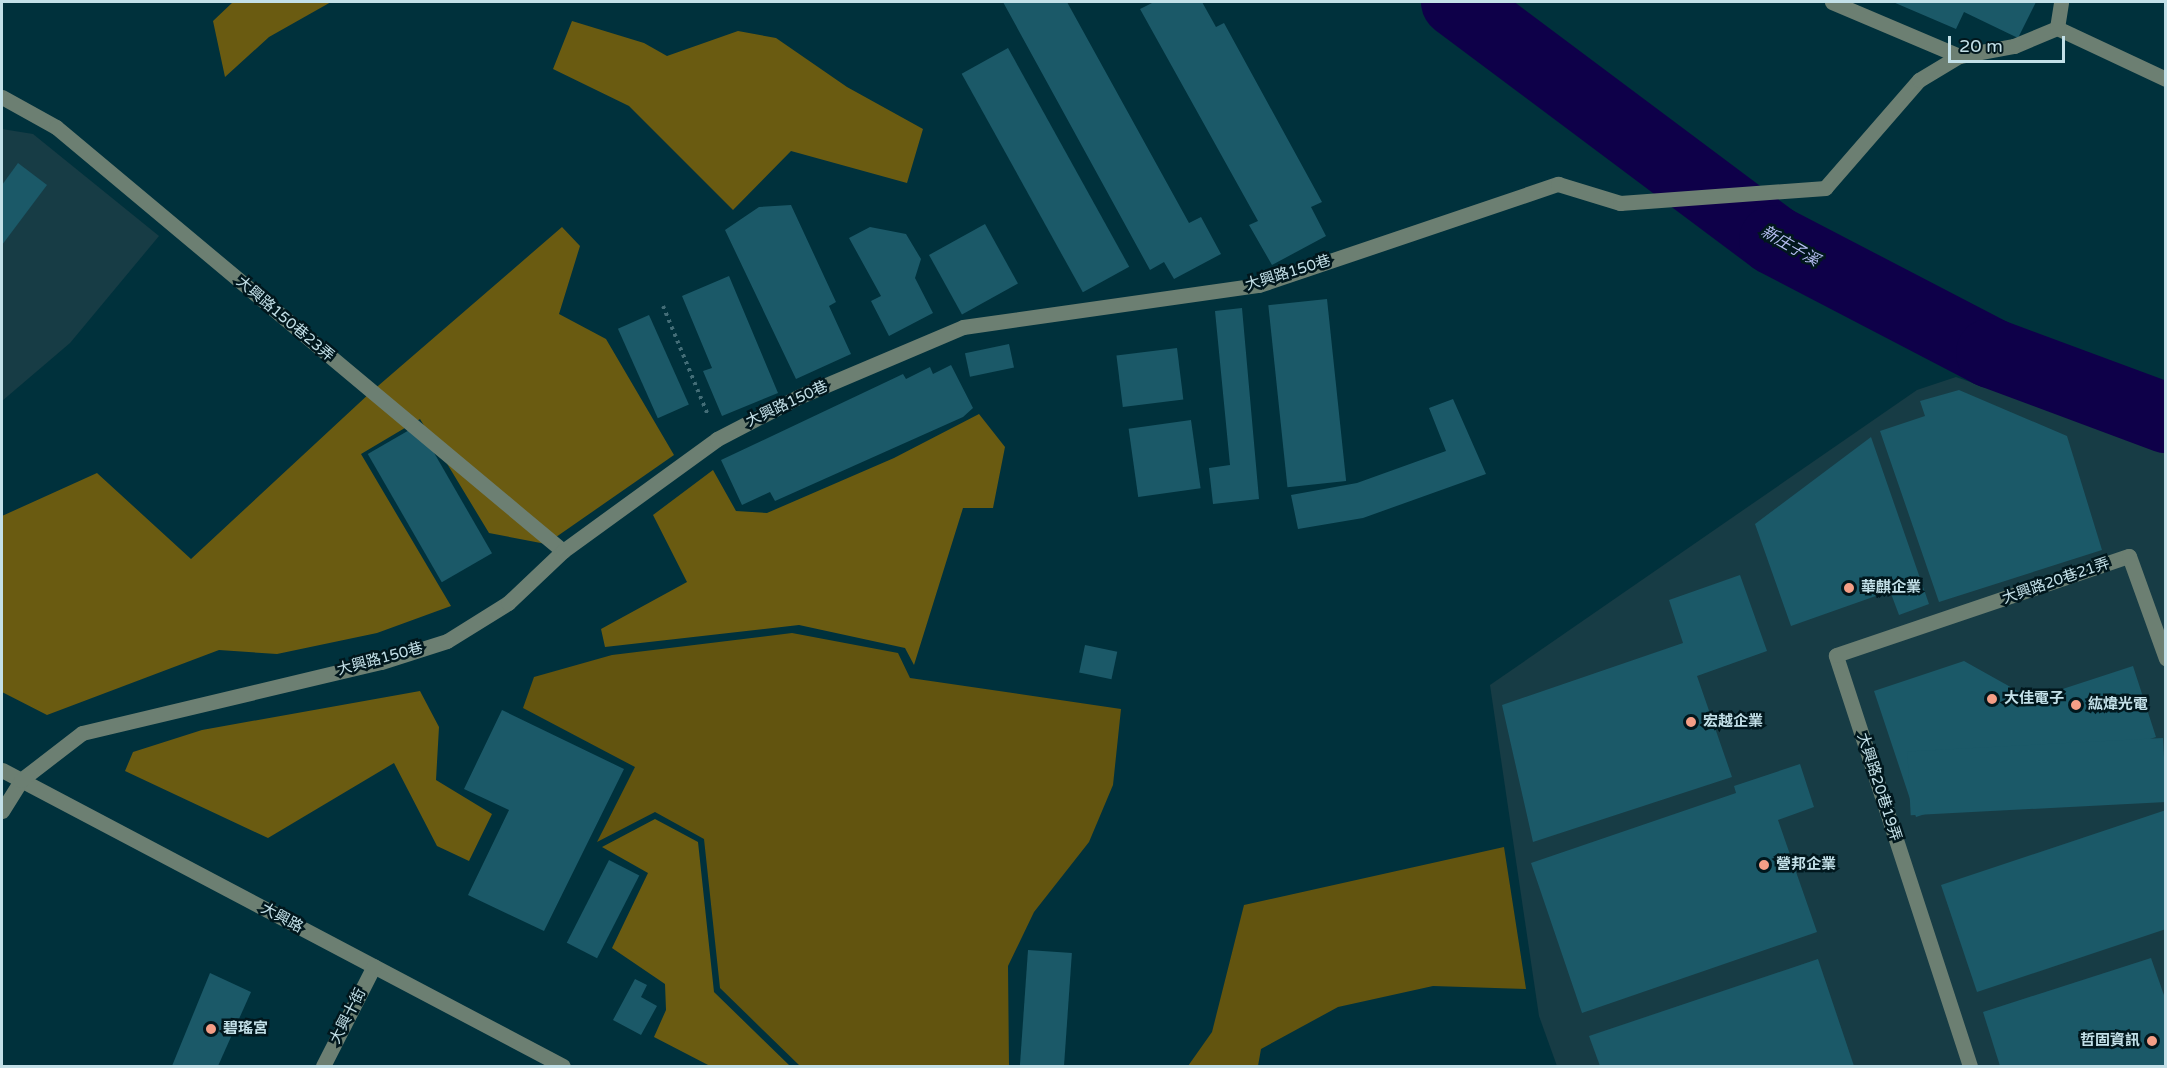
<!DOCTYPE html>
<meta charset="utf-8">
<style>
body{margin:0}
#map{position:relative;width:2167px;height:1068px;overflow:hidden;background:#00313c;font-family:"Varela Round","Noto Sans TC",sans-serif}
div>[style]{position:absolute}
.built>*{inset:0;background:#173c45}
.green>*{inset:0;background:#62540f}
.forest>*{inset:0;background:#6a5b11}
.river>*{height:70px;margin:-35px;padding:0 35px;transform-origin:35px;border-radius:35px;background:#0e0049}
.building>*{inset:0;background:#1b5968;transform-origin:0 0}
.path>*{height:4px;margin-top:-2px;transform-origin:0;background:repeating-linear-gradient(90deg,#436d77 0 3px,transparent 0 7.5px)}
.minor>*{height:15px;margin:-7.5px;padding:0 7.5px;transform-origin:7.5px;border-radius:7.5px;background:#6c7f72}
.dots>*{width:16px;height:16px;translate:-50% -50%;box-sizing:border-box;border:3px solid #01171d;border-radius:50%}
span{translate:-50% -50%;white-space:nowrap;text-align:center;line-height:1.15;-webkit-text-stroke:5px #01171d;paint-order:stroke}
.street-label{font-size:15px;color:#c3e0e8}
.poi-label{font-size:15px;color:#c3e0e8;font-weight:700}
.left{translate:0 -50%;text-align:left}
.right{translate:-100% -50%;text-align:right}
.water-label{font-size:16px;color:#b5bef1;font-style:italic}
.frame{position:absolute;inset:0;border:3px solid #c3e0e8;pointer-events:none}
.scale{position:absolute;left:1948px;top:36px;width:117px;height:27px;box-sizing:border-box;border:3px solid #c3e0e8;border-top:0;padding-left:8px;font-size:18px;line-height:21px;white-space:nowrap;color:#c3e0e8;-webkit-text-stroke:4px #01171d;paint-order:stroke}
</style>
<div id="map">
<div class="built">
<div style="clip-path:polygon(2px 129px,33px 134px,159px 236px,70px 343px,2px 401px)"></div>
<div style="clip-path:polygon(1956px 377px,2165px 451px,2165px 1066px,1557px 1066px,1539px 1016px,1490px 685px,1917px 390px)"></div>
</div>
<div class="green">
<div style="clip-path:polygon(792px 633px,898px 653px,910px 678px,1121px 709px,1113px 785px,1089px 842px,1034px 912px,1008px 966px,1009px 1066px,800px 1066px,720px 988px,704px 839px,655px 812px,597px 842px,635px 767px,523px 708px,534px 677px,612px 655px)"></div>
<div style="clip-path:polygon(1504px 847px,1526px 989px,1433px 986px,1338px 1007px,1261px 1049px,1258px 1066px,1188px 1066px,1212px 1032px,1244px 905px)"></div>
</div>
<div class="forest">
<div style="clip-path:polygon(233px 2px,331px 2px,269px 37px,225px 77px,213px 21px)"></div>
<div style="clip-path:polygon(572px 21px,644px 43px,667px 56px,738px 31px,776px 38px,847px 87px,923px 129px,907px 183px,791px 151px,733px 210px,629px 106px,553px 69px)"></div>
<div style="clip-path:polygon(562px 227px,580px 246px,559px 314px,606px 339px,674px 455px,546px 544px,489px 533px,420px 419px,361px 454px,451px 606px,377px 633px,277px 654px,219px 650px,47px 715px,2px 692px,2px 516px,97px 473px,191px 559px,371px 392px)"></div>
<div style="clip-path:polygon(979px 414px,1005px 447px,993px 508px,963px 508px,914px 665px,905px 648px,799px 625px,605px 647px,601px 629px,687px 582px,653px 515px,713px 470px,736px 511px,767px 513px,894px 458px)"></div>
<div style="clip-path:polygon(420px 691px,439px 727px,436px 780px,492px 814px,469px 861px,437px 846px,394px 763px,268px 838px,125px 771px,133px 752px,202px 730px)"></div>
<div style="clip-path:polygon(655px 819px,698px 842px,714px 992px,790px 1066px,710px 1066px,654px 1037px,666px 1010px,665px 984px,612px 948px,648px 873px,602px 847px)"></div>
</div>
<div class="river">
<div style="left:1456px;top:2px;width:397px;rotate:36.8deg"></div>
<div style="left:1774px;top:240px;width:245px;rotate:27.5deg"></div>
<div style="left:1991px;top:353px;width:187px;rotate:20.4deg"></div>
</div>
<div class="building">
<div style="clip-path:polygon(1003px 2px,1067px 2px,1189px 223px,1201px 217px,1221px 254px,1174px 279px,1164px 262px,1150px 270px)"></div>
<div style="clip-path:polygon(1154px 2px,1202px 2px,1216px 27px,1224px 23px,1322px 202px,1311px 207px,1326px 236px,1272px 265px,1249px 225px,1258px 221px,1140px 9px)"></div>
<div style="clip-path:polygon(1893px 2px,2036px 2px,2018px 38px,1964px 12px,1956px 29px)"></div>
<div style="left:1008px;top:48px;width:250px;height:53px;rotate:61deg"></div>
<div style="clip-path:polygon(18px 163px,47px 185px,2px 245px,2px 185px)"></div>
<div style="clip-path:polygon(791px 205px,836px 302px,829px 306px,851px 354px,796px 379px,725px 230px,759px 207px)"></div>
<div style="left:985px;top:224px;width:68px;height:64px;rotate:61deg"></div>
<div style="clip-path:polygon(870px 227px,906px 234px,921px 259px,915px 278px,933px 313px,889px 336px,871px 301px,881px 296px,849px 238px)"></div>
<div style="clip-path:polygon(729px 276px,778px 393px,722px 416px,703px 371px,712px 368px,682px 296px)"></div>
<div style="left:1327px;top:299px;width:183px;height:59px;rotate:84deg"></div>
<div style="clip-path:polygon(1242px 308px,1259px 499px,1213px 504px,1209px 468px,1230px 465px,1215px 311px)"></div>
<div style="left:649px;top:315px;width:98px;height:34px;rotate:66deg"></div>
<div style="left:1009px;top:344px;width:24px;height:45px;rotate:78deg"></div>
<div style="left:1177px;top:348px;width:52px;height:61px;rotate:83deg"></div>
<div style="clip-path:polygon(951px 365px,973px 408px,963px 417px,775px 501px,770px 492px,742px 505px,721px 460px,903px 374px,906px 379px,930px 367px,933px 374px)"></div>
<div style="clip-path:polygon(1959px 390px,2067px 436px,2102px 550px,1939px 602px,1880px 431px,1925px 416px,1920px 401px)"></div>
<div style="clip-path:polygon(1453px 399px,1486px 474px,1363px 518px,1298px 529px,1291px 495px,1357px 483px,1446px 451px,1429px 408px)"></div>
<div style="left:1191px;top:420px;width:69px;height:63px;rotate:82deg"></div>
<div style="left:418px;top:425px;width:148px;height:58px;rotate:60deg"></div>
<div style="clip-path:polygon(1871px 437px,1929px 604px,1899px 615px,1890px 591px,1791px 626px,1755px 524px)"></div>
<div style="clip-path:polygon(1740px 575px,1767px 651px,1697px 676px,1732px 777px,1533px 842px,1502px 705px,1683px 643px,1669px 600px)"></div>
<div style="left:1085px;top:645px;width:33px;height:28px;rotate:12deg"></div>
<div style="clip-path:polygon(1964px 661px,2032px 699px,2133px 666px,2156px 737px,1916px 817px,1874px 691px)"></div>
<div style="clip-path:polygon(502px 710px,624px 769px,544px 931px,468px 895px,509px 810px,464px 789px)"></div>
<div style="left:2163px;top:738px;width:64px;height:256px;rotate:87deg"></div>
<div style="clip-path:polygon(1800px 764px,1814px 807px,1778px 820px,1817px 932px,1582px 1013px,1531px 863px,1736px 793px,1734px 786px)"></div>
<div style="clip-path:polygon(2166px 810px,2166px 929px,1977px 992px,1941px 885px)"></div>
<div style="left:609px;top:860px;width:34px;height:93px;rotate:27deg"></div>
<div style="left:1028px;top:950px;width:44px;height:116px;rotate:4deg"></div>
<div style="clip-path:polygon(2151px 958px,2166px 1001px,2166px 1066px,2000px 1066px,1983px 1012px)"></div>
<div style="clip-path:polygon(1818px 959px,1854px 1066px,1600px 1066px,1589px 1036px)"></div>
<div style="clip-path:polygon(210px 973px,251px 992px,218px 1066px,172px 1066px)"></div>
<div style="clip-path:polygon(635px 979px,647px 985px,641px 997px,657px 1006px,641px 1035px,613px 1020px)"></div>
</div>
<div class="path">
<div style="left:663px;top:306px;width:116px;rotate:67.6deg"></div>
</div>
<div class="minor">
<div style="left:1832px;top:2px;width:138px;rotate:23deg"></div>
<div style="left:2057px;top:28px;width:120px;rotate:25.1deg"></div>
<div style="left:2px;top:97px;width:62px;rotate:29.1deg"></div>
<div style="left:56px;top:127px;width:661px;rotate:39.91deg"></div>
<div style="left:2px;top:770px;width:634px;rotate:27.82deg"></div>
<div style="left:2px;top:811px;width:36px;rotate:-58deg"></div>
<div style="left:21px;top:780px;width:77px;rotate:-37.6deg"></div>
<div style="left:82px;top:733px;width:307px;rotate:-13.4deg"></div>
<div style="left:381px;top:662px;width:69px;rotate:-17.7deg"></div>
<div style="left:447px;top:641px;width:72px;rotate:-31.9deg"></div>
<div style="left:508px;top:603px;width:76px;rotate:-43.4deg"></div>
<div style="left:563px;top:551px;width:190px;rotate:-36deg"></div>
<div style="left:717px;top:439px;width:91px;rotate:-27.4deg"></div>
<div style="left:798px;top:397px;width:179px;rotate:-23deg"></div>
<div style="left:963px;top:327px;width:299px;rotate:-8.1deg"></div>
<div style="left:1259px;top:285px;width:316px;rotate:-18.7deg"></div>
<div style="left:1558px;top:184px;width:65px;rotate:17deg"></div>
<div style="left:1620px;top:203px;width:206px;rotate:-4.2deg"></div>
<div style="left:1825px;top:188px;width:143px;rotate:-49deg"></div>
<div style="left:1919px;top:80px;width:47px;rotate:-31deg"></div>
<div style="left:1959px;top:56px;width:56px;rotate:-10.3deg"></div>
<div style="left:2014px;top:46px;width:47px;rotate:-22.7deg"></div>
<div style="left:2057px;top:28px;width:26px;rotate:-81deg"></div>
<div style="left:323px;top:1066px;width:112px;rotate:-63deg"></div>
<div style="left:1970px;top:1066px;width:432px;rotate:-108.1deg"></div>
<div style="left:1836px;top:655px;width:309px;rotate:-18.7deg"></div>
<div style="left:2129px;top:556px;width:109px;rotate:70.2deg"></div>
</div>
<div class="dots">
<div style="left:1849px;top:588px;background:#f49e86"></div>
<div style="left:1992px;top:699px;background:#f49e86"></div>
<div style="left:2076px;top:705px;background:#f49e86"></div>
<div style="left:1691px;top:722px;background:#f49e86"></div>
<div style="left:1764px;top:865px;background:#f49e86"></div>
<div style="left:211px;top:1029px;background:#f49e86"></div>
<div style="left:2152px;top:1041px;background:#f49e86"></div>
</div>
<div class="street-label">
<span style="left:1288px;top:273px;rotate:-17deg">大興路150巷</span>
<span style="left:285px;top:319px;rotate:40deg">大興路150巷23弄</span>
<span style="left:787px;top:404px;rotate:-25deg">大興路150巷</span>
<span style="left:2056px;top:581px;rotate:-19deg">大興路20巷21弄</span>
<span style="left:380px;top:659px;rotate:-15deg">大興路150巷</span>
<span style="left:1879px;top:787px;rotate:72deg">大興路20巷19弄</span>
<span style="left:282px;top:918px;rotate:28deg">大興路</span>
<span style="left:348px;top:1016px;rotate:-63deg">大興十街</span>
</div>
<div class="poi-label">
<span class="left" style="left:1861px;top:588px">華麒企業</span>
<span class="left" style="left:2004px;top:699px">大佳電子</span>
<span class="left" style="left:2088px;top:705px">紘煒光電</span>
<span class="left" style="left:1703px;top:722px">宏越企業</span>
<span class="left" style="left:1776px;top:865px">營邦企業</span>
<span class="left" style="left:223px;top:1029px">碧瑤宮</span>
<span class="right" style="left:2140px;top:1041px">哲固資訊</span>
</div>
<div class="water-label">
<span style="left:1790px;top:246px;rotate:30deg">新庄子溪</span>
</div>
<div class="frame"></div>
<div class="scale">20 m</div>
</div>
